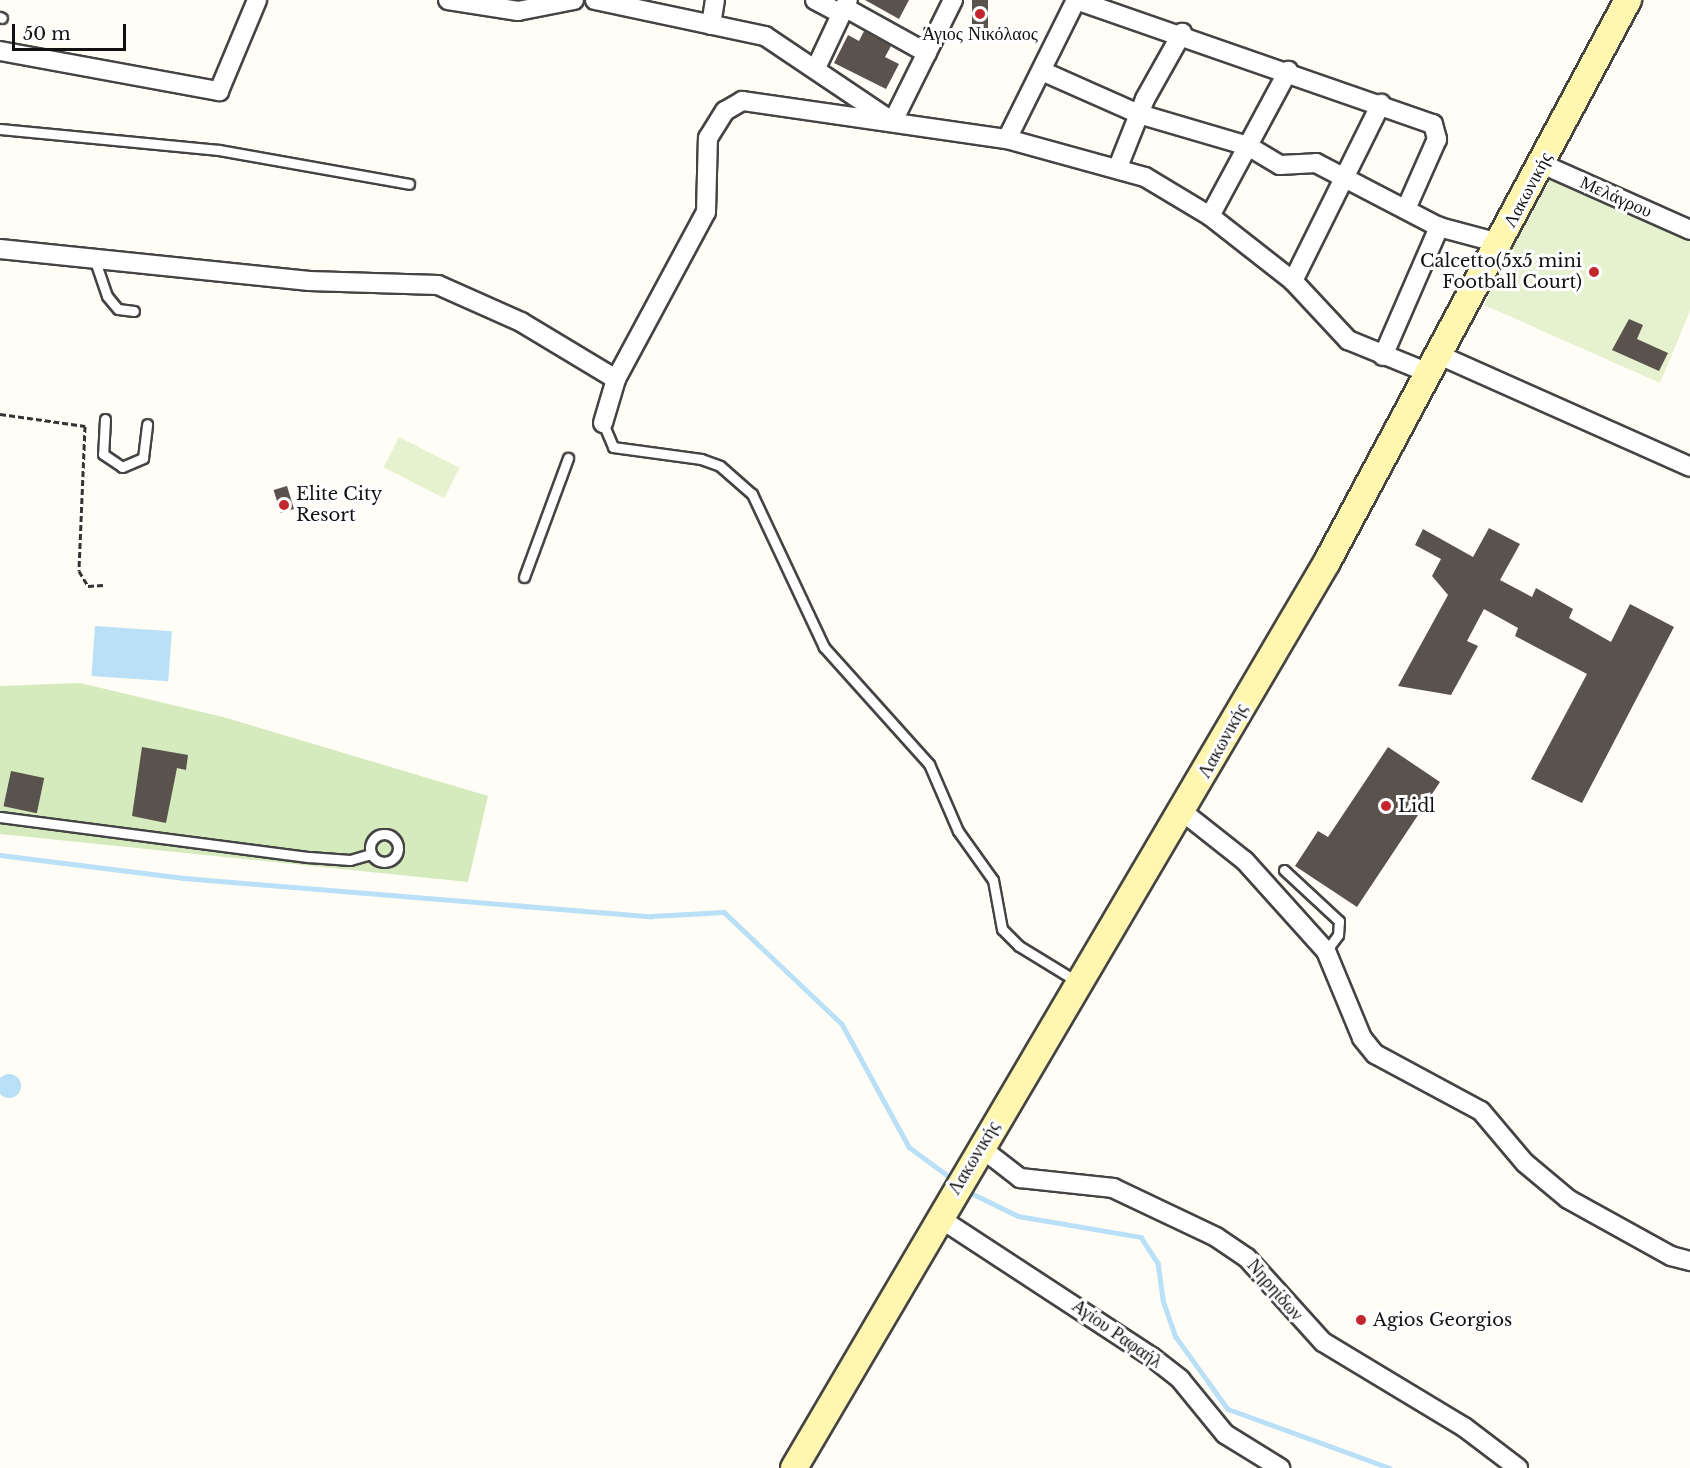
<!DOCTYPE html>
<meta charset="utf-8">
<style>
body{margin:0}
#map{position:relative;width:1690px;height:1468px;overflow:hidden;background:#fffdf5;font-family:"Libre Baskerville",serif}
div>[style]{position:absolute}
.green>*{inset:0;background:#d5ebbd}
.pitch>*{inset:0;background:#e6f2cf;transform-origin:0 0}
.water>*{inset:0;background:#b9e0f7;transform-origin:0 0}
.round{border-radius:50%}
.stream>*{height:4.5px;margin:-2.25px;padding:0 2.25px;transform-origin:2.25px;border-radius:2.25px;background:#b9e0f7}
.building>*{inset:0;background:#5a524d;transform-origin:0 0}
.path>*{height:3px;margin-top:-1.5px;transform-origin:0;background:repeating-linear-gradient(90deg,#333 0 6px,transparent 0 9px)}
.roads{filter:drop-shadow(2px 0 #444) drop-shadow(-2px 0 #444) drop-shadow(0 2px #444) drop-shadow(0 -2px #444)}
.lane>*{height:9px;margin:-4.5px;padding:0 4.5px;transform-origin:4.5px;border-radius:4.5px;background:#fff}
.lane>.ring{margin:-4.5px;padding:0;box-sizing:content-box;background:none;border:9px solid #fff;border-radius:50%}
.street>*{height:18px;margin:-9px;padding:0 9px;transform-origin:9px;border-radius:9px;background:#fff}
.secondary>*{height:26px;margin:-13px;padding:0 13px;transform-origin:13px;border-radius:13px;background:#fff6b0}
.dots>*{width:16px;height:16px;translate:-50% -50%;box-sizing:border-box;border:3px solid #fff;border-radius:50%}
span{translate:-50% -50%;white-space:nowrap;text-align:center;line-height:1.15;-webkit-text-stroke:6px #fff;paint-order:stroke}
.poi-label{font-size:18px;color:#111}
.right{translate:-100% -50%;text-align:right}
.left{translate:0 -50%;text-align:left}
.street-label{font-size:18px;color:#111}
.scale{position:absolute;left:12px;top:24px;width:114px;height:27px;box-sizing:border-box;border:3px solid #111;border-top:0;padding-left:8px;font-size:18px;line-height:21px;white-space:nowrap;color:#111;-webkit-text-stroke:4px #fff;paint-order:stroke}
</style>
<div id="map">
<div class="green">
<div style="clip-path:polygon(80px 683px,223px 717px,488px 796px,468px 882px,0 834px,0 686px)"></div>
</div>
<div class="pitch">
<div style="clip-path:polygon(1545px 174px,1690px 240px,1690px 311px,1660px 383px,1484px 305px)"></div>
<div style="left:399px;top:437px;width:68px;height:34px;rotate:27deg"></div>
</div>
<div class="water">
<div style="left:95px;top:626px;width:77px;height:50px;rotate:4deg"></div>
<div class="round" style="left:-3px;top:1074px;width:24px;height:24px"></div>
</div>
<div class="stream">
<div style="left:0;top:855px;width:185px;rotate:7.1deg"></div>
<div style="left:184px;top:878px;width:469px;rotate:4.7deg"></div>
<div style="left:651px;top:916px;width:73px;rotate:-3.1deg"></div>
<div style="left:724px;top:912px;width:163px;rotate:43.5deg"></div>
<div style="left:842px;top:1024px;width:140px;rotate:61.4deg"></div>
<div style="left:909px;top:1147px;width:56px;rotate:36.3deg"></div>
<div style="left:967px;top:1191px;width:57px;rotate:26.1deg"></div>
<div style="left:1018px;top:1216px;width:125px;rotate:9.7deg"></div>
<div style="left:1141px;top:1237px;width:31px;rotate:57deg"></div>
<div style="left:1158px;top:1263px;width:37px;rotate:82deg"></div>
<div style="left:1163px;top:1300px;width:39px;rotate:71deg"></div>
<div style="left:1176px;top:1337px;width:89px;rotate:54.2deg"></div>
<div style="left:1228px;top:1409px;width:172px;rotate:20deg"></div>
</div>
<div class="building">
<div style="clip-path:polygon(865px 0,909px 0,899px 19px)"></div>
<div style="left:972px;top:0;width:16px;height:29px"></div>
<div style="clip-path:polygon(864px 31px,891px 46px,885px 57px,899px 64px,886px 89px,834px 63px,848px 35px,859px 41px)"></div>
<div style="clip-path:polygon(1629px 319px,1643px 325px,1637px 339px,1668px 353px,1659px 371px,1612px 350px)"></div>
<div style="left:287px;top:486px;width:24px;height:14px;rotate:73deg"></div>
<div style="clip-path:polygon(1489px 528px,1520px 544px,1500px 580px,1532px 597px,1536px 588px,1573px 609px,1569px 618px,1611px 642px,1630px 604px,1674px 627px,1582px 803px,1531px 779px,1587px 674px,1515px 636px,1518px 628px,1484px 609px,1467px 641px,1478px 646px,1451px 695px,1398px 686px,1448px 595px,1432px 576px,1441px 559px,1415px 545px,1423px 529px,1473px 557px)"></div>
<div style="clip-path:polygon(142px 747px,188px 755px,186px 770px,177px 768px,166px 823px,132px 816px)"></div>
<div style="clip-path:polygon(1388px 747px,1440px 782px,1357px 907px,1295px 866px,1318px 831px,1328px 837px)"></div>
<div style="left:11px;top:771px;width:34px;height:36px;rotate:12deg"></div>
</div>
<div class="path">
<div style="left:0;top:414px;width:86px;rotate:8deg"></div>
<div style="left:85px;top:426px;width:145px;rotate:92.4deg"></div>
<div style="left:79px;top:571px;width:17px;rotate:59deg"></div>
<div style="left:88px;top:586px;width:15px;rotate:-4deg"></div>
</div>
<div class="roads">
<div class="lane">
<div style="left:0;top:17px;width:2px;rotate:27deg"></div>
<div style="left:0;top:129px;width:220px;rotate:5.5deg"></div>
<div style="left:219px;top:150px;width:193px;rotate:10.1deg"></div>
<div style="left:94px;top:258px;width:40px;rotate:71.1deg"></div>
<div style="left:107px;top:296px;width:17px;rotate:50deg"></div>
<div style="left:118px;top:309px;width:16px;rotate:7deg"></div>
<div style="left:105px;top:419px;width:35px;rotate:93deg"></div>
<div style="left:103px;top:454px;width:23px;rotate:34deg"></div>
<div style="left:122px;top:467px;width:23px;rotate:-23deg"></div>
<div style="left:143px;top:458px;width:34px;rotate:-83deg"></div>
<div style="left:603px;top:423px;width:26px;rotate:67deg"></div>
<div style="left:613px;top:447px;width:89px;rotate:7.8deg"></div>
<div style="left:701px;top:459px;width:20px;rotate:20deg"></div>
<div style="left:720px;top:466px;width:43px;rotate:41.2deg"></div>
<div style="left:752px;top:494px;width:169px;rotate:64.8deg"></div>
<div style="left:824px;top:647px;width:157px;rotate:48.1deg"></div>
<div style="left:929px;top:764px;width:73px;rotate:66.6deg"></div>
<div style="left:958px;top:831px;width:60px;rotate:54.5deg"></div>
<div style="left:993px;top:880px;width:50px;rotate:79.6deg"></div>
<div style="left:1002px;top:929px;width:24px;rotate:45deg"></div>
<div style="left:1019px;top:946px;width:69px;rotate:31.4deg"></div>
<div style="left:524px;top:577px;width:127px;rotate:-69.7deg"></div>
<div style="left:0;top:817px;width:312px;rotate:7.4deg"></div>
<div style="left:309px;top:857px;width:41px;rotate:4.2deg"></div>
<div style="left:350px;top:860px;width:22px;rotate:-16deg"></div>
<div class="ring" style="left:370px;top:834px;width:19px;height:19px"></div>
<div style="left:1284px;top:870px;width:75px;rotate:42.8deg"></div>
<div style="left:1339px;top:921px;width:14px;rotate:94deg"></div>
<div style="left:1338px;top:935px;width:20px;rotate:127deg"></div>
</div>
<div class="street">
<div style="left:448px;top:0;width:71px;rotate:8.9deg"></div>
<div style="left:518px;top:11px;width:57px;rotate:-11.1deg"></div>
<div style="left:595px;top:0;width:174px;rotate:12deg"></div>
<div style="left:765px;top:36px;width:143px;rotate:33.9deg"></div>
<div style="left:815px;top:0;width:30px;rotate:28deg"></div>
<div style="left:1076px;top:0;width:378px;rotate:19.2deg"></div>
<div style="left:1433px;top:124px;width:16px;rotate:75deg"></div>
<div style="left:1437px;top:139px;width:77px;rotate:113.9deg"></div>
<div style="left:844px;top:7px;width:95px;rotate:29deg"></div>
<div style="left:711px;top:25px;width:25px;rotate:-81deg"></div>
<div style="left:0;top:51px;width:223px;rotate:10.4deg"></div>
<div style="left:219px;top:91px;width:99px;rotate:-67.3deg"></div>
<div style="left:816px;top:68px;width:75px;rotate:-64.8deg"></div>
<div style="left:1044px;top:72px;width:104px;rotate:23.9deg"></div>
<div style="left:1139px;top:114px;width:114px;rotate:16.4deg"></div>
<div style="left:1248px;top:146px;width:37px;rotate:31deg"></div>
<div style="left:1280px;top:165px;width:36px;rotate:-3deg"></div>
<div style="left:1316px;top:163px;width:139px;rotate:27.5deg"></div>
<div style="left:1439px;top:227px;width:62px;rotate:14.9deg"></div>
<div style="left:893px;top:121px;width:135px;rotate:-63.6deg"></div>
<div style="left:1007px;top:139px;width:155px;rotate:-63.6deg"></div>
<div style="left:1542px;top:164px;width:162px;rotate:24deg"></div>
<div style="left:1118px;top:167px;width:73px;rotate:-68.3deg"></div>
<div style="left:1145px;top:99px;width:76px;rotate:-60.7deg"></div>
<div style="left:1210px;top:216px;width:165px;rotate:-61.7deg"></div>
<div style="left:0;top:249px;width:311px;rotate:5.9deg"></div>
<div style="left:309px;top:281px;width:129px;rotate:1.8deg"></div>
<div style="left:438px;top:285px;width:91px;rotate:24deg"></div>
<div style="left:521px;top:322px;width:111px;rotate:31deg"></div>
<div style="left:1293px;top:281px;width:198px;rotate:-63.6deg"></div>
<div style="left:1439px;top:355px;width:275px;rotate:24deg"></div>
<div style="left:1383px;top:356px;width:141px;rotate:-66.5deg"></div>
<div style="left:603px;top:423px;width:46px;rotate:-73.5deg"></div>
<div style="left:616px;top:379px;width:190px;rotate:-61.7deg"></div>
<div style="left:706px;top:212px;width:74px;rotate:-88.5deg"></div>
<div style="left:708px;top:138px;width:32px;rotate:-58deg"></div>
<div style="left:725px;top:111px;width:20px;rotate:-30deg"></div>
<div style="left:742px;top:101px;width:268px;rotate:8.2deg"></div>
<div style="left:1007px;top:139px;width:143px;rotate:15.4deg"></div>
<div style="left:1145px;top:177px;width:76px;rotate:31deg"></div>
<div style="left:1210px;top:216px;width:105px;rotate:38.1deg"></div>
<div style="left:1293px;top:281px;width:81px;rotate:47deg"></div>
<div style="left:1348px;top:340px;width:87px;rotate:22.2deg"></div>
<div style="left:1183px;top:812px;width:79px;rotate:38.3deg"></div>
<div style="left:1245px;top:861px;width:121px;rotate:48deg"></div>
<div style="left:1326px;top:951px;width:94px;rotate:67.5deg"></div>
<div style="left:1362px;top:1038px;width:21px;rotate:51deg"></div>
<div style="left:1375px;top:1054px;width:120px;rotate:28.3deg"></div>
<div style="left:1481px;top:1111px;width:68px;rotate:49.8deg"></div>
<div style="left:1525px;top:1163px;width:56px;rotate:39.9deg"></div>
<div style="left:1568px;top:1199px;width:118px;rotate:29deg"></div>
<div style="left:1671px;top:1256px;width:20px;rotate:15deg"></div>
<div style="left:980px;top:1147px;width:51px;rotate:37.8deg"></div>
<div style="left:1020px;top:1178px;width:94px;rotate:6.1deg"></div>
<div style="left:1113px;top:1188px;width:114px;rotate:25.4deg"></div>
<div style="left:1216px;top:1237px;width:37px;rotate:34deg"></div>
<div style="left:1247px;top:1258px;width:113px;rotate:47.9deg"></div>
<div style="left:1323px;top:1342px;width:165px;rotate:31.1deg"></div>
<div style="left:1464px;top:1427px;width:68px;rotate:37.2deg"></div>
<div style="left:938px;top:1217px;width:256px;rotate:33.2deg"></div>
<div style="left:1152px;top:1357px;width:36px;rotate:38deg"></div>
<div style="left:1180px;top:1379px;width:71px;rotate:50.7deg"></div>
<div style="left:1225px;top:1434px;width:65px;rotate:31.7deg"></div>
</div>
<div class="secondary">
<div style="left:794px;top:1468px;width:1051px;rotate:-59.53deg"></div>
<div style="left:1327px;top:562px;width:638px;rotate:-61.83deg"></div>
</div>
</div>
<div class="dots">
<div style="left:980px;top:14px;background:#c4262e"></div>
<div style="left:1594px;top:272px;background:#c4262e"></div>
<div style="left:284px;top:505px;background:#c4262e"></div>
<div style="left:1386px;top:806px;background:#c4262e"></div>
<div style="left:1361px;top:1320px;background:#c4262e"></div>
</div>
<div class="poi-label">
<span style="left:980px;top:34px">Άγιος Νικόλαος</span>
<span class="right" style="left:1582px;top:272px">Calcetto(5x5 mini<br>Football Court)</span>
<span class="left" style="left:296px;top:505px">Elite City<br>Resort</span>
<span class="left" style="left:1398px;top:806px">Lidl</span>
<span class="left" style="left:1373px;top:1320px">Agios Georgios</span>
</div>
<div class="street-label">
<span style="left:1528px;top:190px;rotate:-62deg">Λακωνικής</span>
<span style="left:1616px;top:197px;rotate:24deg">Μελάγρου</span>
<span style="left:1223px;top:741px;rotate:-61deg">Λακωνικής</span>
<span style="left:974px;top:1158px;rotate:-59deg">Λακωνικής</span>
<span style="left:1275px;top:1290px;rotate:49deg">Νηρηίδων</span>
<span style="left:1117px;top:1334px;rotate:35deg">Αγίου Ραφαήλ</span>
</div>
<div class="scale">50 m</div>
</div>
